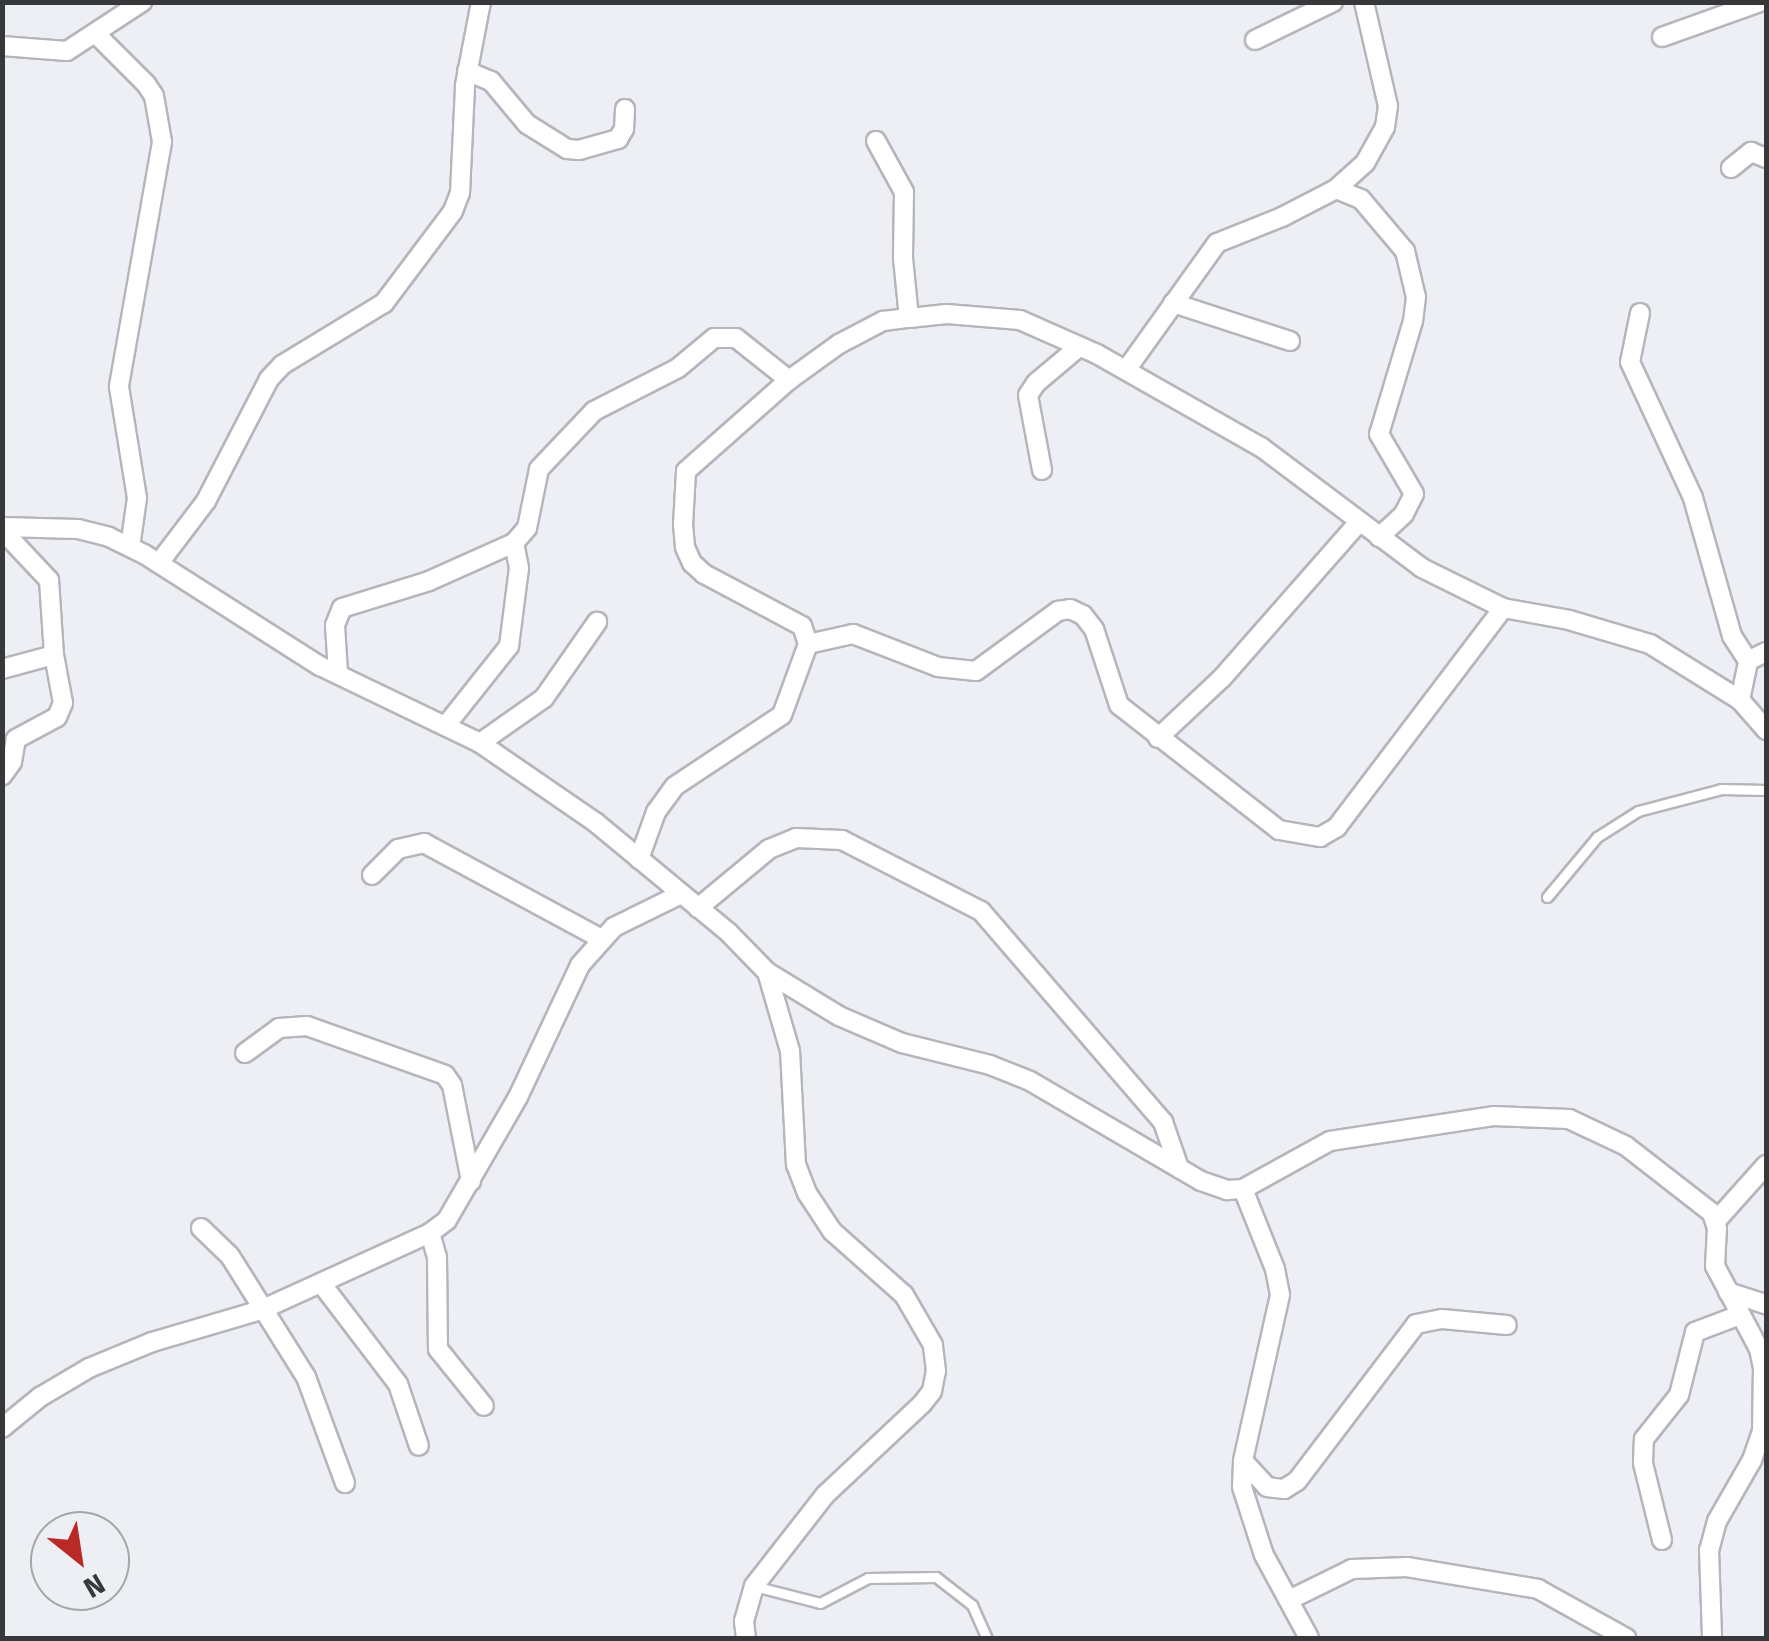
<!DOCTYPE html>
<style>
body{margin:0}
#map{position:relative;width:1769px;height:1641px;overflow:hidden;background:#edeff4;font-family:"Fira Sans",sans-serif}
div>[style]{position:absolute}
.roads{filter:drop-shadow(2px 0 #b4b6bb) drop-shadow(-2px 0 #b4b6bb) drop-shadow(0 2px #b4b6bb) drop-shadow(0 -2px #b4b6bb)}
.service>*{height:9px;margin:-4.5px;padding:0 4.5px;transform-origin:4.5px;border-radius:4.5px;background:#fff}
.minor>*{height:18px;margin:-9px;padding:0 9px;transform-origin:9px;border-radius:9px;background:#fff}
span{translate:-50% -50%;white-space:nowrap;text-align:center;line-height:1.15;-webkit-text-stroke:10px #edeff4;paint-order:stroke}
.frame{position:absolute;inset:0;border:5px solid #37383a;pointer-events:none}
.north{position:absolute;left:30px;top:1511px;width:100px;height:100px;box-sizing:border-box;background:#edeff4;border:2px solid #a4a6aa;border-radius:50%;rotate:150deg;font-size:28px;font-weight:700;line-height:40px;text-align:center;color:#37383a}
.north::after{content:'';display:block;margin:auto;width:35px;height:45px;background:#b92a27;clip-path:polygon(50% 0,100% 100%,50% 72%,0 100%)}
</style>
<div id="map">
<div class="roads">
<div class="service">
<div style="left:1547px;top:897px;width:78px;rotate:-50.2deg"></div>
<div style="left:1597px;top:837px;width:49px;rotate:-32.4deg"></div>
<div style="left:1638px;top:811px;width:86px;rotate:-14.8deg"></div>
<div style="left:1721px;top:789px;width:45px;rotate:1.3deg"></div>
<div style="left:754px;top:1586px;width:68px;rotate:14.4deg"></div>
<div style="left:820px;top:1603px;width:54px;rotate:-27.5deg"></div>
<div style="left:868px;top:1578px;width:68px;rotate:-0.8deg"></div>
<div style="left:936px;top:1577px;width:46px;rotate:37.9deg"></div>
<div style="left:972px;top:1605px;width:36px;rotate:66deg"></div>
</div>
<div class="minor">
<div style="left:96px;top:34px;width:71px;rotate:45deg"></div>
<div style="left:146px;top:84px;width:14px;rotate:56deg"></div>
<div style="left:154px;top:96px;width:47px;rotate:80.1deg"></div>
<div style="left:162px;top:142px;width:249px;rotate:100deg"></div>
<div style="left:119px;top:387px;width:112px;rotate:80.8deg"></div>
<div style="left:137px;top:498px;width:49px;rotate:98.1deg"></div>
<div style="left:1662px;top:37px;width:104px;rotate:-19.7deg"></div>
<div style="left:1255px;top:40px;width:87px;rotate:-26deg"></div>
<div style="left:2px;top:46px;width:65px;rotate:4.4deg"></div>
<div style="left:67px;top:51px;width:90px;rotate:-33.2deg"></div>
<div style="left:467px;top:71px;width:26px;rotate:23deg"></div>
<div style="left:491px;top:81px;width:56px;rotate:50.1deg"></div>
<div style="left:527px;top:124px;width:47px;rotate:32deg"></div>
<div style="left:567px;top:149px;width:12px;rotate:5deg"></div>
<div style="left:579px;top:150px;width:41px;rotate:-15.8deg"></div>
<div style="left:618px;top:139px;width:12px;rotate:-59deg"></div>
<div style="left:624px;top:129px;width:20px;rotate:-87deg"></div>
<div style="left:876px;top:141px;width:58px;rotate:61.2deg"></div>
<div style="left:904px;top:192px;width:66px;rotate:90.9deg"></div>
<div style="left:903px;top:258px;width:60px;rotate:84.3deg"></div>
<div style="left:1731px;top:168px;width:26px;rotate:-39deg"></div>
<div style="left:1751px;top:152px;width:16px;rotate:22deg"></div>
<div style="left:1336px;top:189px;width:27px;rotate:22deg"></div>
<div style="left:1361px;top:199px;width:68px;rotate:49.8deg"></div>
<div style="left:1405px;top:251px;width:47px;rotate:76.6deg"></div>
<div style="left:1416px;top:297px;width:24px;rotate:97deg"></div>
<div style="left:1413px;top:321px;width:118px;rotate:106.7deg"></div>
<div style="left:1379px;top:434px;width:69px;rotate:59.7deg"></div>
<div style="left:1414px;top:494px;width:22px;rotate:117deg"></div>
<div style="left:1404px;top:514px;width:34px;rotate:137deg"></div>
<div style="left:1173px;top:303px;width:123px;rotate:18deg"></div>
<div style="left:1640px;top:313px;width:50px;rotate:101.5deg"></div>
<div style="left:1630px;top:362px;width:150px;rotate:65.1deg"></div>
<div style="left:1693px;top:498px;width:143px;rotate:74.2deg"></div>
<div style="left:1732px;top:636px;width:30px;rotate:57deg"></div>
<div style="left:1126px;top:370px;width:156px;rotate:-54.4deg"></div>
<div style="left:1217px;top:243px;width:70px;rotate:-21.8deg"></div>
<div style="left:1282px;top:217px;width:61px;rotate:-27.4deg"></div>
<div style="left:1336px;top:189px;width:39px;rotate:-42deg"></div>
<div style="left:1365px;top:163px;width:41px;rotate:-60.9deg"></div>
<div style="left:1385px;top:127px;width:21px;rotate:-82deg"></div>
<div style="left:1388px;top:106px;width:107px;rotate:-103deg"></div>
<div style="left:1042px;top:470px;width:76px;rotate:-100.6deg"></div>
<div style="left:1028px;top:395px;width:14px;rotate:-56deg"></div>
<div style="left:1036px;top:383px;width:57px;rotate:-40.1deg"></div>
<div style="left:2px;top:527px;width:76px;rotate:1.5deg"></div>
<div style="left:78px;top:529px;width:32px;rotate:14deg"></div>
<div style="left:109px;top:537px;width:39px;rotate:26deg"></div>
<div style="left:144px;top:554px;width:209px;rotate:32.5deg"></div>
<div style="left:320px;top:666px;width:178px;rotate:25.7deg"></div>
<div style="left:480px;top:743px;width:140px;rotate:34.5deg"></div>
<div style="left:595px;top:822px;width:174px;rotate:39.6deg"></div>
<div style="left:729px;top:933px;width:54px;rotate:45.7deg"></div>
<div style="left:767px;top:972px;width:84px;rotate:31.4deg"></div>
<div style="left:839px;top:1016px;width:69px;rotate:23.2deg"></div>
<div style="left:902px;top:1043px;width:91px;rotate:14deg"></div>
<div style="left:990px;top:1065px;width:43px;rotate:21.8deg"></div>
<div style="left:1030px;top:1081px;width:198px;rotate:30.3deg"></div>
<div style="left:1201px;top:1181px;width:28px;rotate:19deg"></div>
<div style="left:1227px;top:1190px;width:16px;rotate:-4deg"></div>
<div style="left:1243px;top:1189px;width:99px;rotate:-28.9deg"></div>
<div style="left:1330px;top:1141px;width:165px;rotate:-8.7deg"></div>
<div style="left:1493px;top:1116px;width:76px;rotate:2.3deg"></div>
<div style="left:1569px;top:1119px;width:63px;rotate:25.3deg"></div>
<div style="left:1626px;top:1146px;width:109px;rotate:37.9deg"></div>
<div style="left:1712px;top:1213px;width:16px;rotate:72deg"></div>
<div style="left:1717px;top:1228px;width:38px;rotate:93deg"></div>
<div style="left:1715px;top:1266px;width:94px;rotate:62.1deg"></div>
<div style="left:1759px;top:1349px;width:19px;rotate:78deg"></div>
<div style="left:1763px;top:1368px;width:63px;rotate:90.9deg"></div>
<div style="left:1762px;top:1431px;width:31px;rotate:109deg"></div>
<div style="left:1752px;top:1460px;width:70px;rotate:119.8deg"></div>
<div style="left:1717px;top:1521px;width:30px;rotate:105deg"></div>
<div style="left:1709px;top:1550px;width:88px;rotate:88deg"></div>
<div style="left:2px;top:530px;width:69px;rotate:46.8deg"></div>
<div style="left:49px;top:580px;width:75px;rotate:86.2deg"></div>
<div style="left:54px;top:655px;width:49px;rotate:79.4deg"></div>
<div style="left:63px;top:703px;width:15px;rotate:113deg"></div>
<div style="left:57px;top:717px;width:47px;rotate:151.8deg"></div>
<div style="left:16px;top:739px;width:23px;rotate:100deg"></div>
<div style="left:12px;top:762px;width:17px;rotate:126deg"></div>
<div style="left:159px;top:563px;width:78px;rotate:-52.8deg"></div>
<div style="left:206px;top:501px;width:137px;rotate:-62.7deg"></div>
<div style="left:269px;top:379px;width:19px;rotate:-47deg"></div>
<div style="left:282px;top:365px;width:119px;rotate:-31.3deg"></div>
<div style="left:384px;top:303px;width:115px;rotate:-53.1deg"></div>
<div style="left:453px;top:211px;width:19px;rotate:-69deg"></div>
<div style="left:460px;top:193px;width:108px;rotate:-87.3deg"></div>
<div style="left:465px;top:85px;width:85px;rotate:-79.1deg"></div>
<div style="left:808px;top:644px;width:46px;rotate:-12.5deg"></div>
<div style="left:853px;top:634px;width:91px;rotate:21.2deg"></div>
<div style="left:938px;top:667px;width:38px;rotate:6deg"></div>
<div style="left:976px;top:671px;width:102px;rotate:-36.2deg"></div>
<div style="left:1058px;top:611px;width:12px;rotate:-9deg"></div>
<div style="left:1070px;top:609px;width:14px;rotate:25deg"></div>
<div style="left:1083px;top:615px;width:18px;rotate:52deg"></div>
<div style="left:1094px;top:629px;width:80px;rotate:71.8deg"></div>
<div style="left:1119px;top:705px;width:203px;rotate:38deg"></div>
<div style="left:1279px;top:830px;width:42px;rotate:9.7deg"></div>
<div style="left:1320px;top:837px;width:20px;rotate:-30deg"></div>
<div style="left:1337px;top:827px;width:275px;rotate:-52.8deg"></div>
<div style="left:2px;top:669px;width:54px;rotate:-15.1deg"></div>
<div style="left:338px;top:673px;width:48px;rotate:-93.6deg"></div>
<div style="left:335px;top:625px;width:18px;rotate:-68deg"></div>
<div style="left:342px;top:608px;width:91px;rotate:-17.2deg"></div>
<div style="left:429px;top:581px;width:93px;rotate:-24.1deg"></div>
<div style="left:514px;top:543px;width:20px;rotate:-49deg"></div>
<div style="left:527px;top:528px;width:60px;rotate:-78.5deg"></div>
<div style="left:539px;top:469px;width:80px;rotate:-46.5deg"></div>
<div style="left:594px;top:411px;width:94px;rotate:-27.1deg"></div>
<div style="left:678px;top:368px;width:47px;rotate:-39.8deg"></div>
<div style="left:714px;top:338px;width:22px"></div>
<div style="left:736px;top:338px;width:68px;rotate:38.4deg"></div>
<div style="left:1740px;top:700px;width:40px;rotate:-78deg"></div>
<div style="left:1748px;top:661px;width:20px;rotate:-27deg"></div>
<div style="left:447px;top:724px;width:100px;rotate:-51.5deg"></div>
<div style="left:509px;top:646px;width:79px;rotate:-82.7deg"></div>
<div style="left:519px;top:568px;width:25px;rotate:-101deg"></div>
<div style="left:1158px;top:738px;width:88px;rotate:-43.2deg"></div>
<div style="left:1222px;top:678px;width:208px;rotate:-48.7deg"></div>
<div style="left:480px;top:743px;width:78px;rotate:-35.1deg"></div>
<div style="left:544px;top:698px;width:93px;rotate:-55.1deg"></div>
<div style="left:639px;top:859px;width:50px;rotate:-70.1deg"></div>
<div style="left:656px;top:812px;width:32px;rotate:-54deg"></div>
<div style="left:675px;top:786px;width:128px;rotate:-33.6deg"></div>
<div style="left:782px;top:715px;width:76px;rotate:-69.9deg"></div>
<div style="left:808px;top:644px;width:19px;rotate:-108deg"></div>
<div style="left:802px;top:626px;width:111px;rotate:-152deg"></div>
<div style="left:704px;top:574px;width:16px;rotate:-137deg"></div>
<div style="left:692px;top:563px;width:17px;rotate:-114deg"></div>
<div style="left:685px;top:547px;width:22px;rotate:-95deg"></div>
<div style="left:683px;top:525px;width:54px;rotate:-86.8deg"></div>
<div style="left:686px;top:471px;width:137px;rotate:-41.5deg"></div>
<div style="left:789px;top:380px;width:62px;rotate:-35.8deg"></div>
<div style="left:839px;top:344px;width:50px;rotate:-27.6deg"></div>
<div style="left:883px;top:321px;width:26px;rotate:-7deg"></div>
<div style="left:909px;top:318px;width:38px;rotate:-6deg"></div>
<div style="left:947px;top:314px;width:73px;rotate:4.7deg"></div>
<div style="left:1020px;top:320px;width:84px;rotate:23.8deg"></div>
<div style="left:1097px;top:354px;width:189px;rotate:29.6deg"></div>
<div style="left:1261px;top:447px;width:201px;rotate:36.9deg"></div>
<div style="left:1422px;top:568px;width:90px;rotate:26.3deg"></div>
<div style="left:1503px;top:608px;width:67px;rotate:10.3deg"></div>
<div style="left:1569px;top:620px;width:84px;rotate:16.5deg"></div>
<div style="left:1650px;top:644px;width:106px;rotate:31.9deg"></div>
<div style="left:1740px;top:700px;width:40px;rotate:49deg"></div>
<div style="left:372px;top:875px;width:37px;rotate:-45deg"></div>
<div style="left:398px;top:849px;width:27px;rotate:-13deg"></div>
<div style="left:424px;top:843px;width:200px;rotate:28.4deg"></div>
<div style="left:698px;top:908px;width:92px;rotate:-39.7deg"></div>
<div style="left:769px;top:849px;width:29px;rotate:-22deg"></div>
<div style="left:796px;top:838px;width:46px;rotate:2.5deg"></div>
<div style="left:842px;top:840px;width:156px;rotate:27.1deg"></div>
<div style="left:981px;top:911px;width:279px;rotate:49.2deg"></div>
<div style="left:1163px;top:1122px;width:49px;rotate:70.8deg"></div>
<div style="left:245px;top:1053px;width:42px;rotate:-36.3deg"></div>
<div style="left:279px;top:1028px;width:28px;rotate:-4deg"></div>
<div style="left:307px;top:1026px;width:146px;rotate:19.5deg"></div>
<div style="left:445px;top:1075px;width:12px;rotate:55deg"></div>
<div style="left:452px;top:1085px;width:98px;rotate:78.8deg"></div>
<div style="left:1243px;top:1189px;width:86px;rotate:68.2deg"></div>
<div style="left:1275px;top:1269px;width:26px;rotate:79deg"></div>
<div style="left:1280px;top:1295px;width:170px;rotate:102.6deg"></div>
<div style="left:1243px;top:1461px;width:26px;rotate:92deg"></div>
<div style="left:1242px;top:1487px;width:71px;rotate:72.1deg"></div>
<div style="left:1264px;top:1555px;width:94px;rotate:61.5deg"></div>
<div style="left:1716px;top:1221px;width:75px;rotate:-48.2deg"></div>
<div style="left:201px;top:1228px;width:40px;rotate:44deg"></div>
<div style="left:230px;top:1256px;width:143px;rotate:57.9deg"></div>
<div style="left:306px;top:1377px;width:113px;rotate:69.8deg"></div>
<div style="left:430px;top:1233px;width:25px;rotate:74deg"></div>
<div style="left:437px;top:1257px;width:92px;rotate:89.4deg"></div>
<div style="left:438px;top:1349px;width:73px;rotate:51.1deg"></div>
<div style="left:321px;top:1283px;width:127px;rotate:52.7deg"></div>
<div style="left:398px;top:1384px;width:65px;rotate:71.3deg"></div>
<div style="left:1728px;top:1292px;width:40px;rotate:18deg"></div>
<div style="left:2px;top:1428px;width:49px;rotate:-39.2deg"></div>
<div style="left:40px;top:1397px;width:57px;rotate:-30.6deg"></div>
<div style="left:89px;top:1368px;width:68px;rotate:-22.4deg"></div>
<div style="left:152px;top:1342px;width:114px;rotate:-16.4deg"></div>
<div style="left:261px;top:1310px;width:186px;rotate:-24.5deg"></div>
<div style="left:430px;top:1233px;width:21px;rotate:-37deg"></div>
<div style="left:447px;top:1220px;width:142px;rotate:-60deg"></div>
<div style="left:518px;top:1097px;width:146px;rotate:-64.8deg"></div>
<div style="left:580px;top:965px;width:51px;rotate:-48.2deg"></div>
<div style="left:614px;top:927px;width:75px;rotate:-26.2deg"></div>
<div style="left:1243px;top:1461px;width:35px;rotate:47deg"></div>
<div style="left:1267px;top:1487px;width:17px;rotate:7deg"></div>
<div style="left:1284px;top:1489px;width:15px;rotate:-32deg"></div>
<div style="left:1297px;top:1481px;width:197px;rotate:-52.8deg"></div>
<div style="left:1416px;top:1324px;width:26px;rotate:-11deg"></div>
<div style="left:1442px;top:1319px;width:65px;rotate:5.3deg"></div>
<div style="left:1662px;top:1540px;width:79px;rotate:-103.9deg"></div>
<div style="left:1643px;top:1463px;width:24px;rotate:-88deg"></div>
<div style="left:1644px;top:1439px;width:56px;rotate:-51.5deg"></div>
<div style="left:1679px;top:1395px;width:65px;rotate:-75.7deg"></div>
<div style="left:1695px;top:1332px;width:48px;rotate:-20.7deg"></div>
<div style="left:1291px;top:1599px;width:68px;rotate:-26.2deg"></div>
<div style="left:1352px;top:1569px;width:55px;rotate:-2.1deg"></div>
<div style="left:1407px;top:1567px;width:133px;rotate:9.5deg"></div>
<div style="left:1538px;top:1589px;width:101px;rotate:29.1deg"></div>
<div style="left:746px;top:1638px;width:17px;rotate:-97deg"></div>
<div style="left:744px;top:1621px;width:36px;rotate:-74deg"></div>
<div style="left:754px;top:1586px;width:115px;rotate:-52deg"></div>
<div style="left:825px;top:1495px;width:133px;rotate:-43.2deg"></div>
<div style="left:922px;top:1404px;width:16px;rotate:-52deg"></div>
<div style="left:932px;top:1391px;width:20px;rotate:-79deg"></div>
<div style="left:936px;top:1371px;width:26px;rotate:-97deg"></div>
<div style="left:933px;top:1345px;width:58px;rotate:-120.1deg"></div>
<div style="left:904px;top:1295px;width:96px;rotate:-138.4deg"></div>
<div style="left:832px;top:1231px;width:45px;rotate:-123.3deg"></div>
<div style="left:807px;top:1193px;width:30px;rotate:-111deg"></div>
<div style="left:796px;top:1165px;width:114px;rotate:-93deg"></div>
<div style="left:790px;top:1051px;width:82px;rotate:-106.2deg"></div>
</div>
</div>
<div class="frame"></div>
<div class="north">N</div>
</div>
